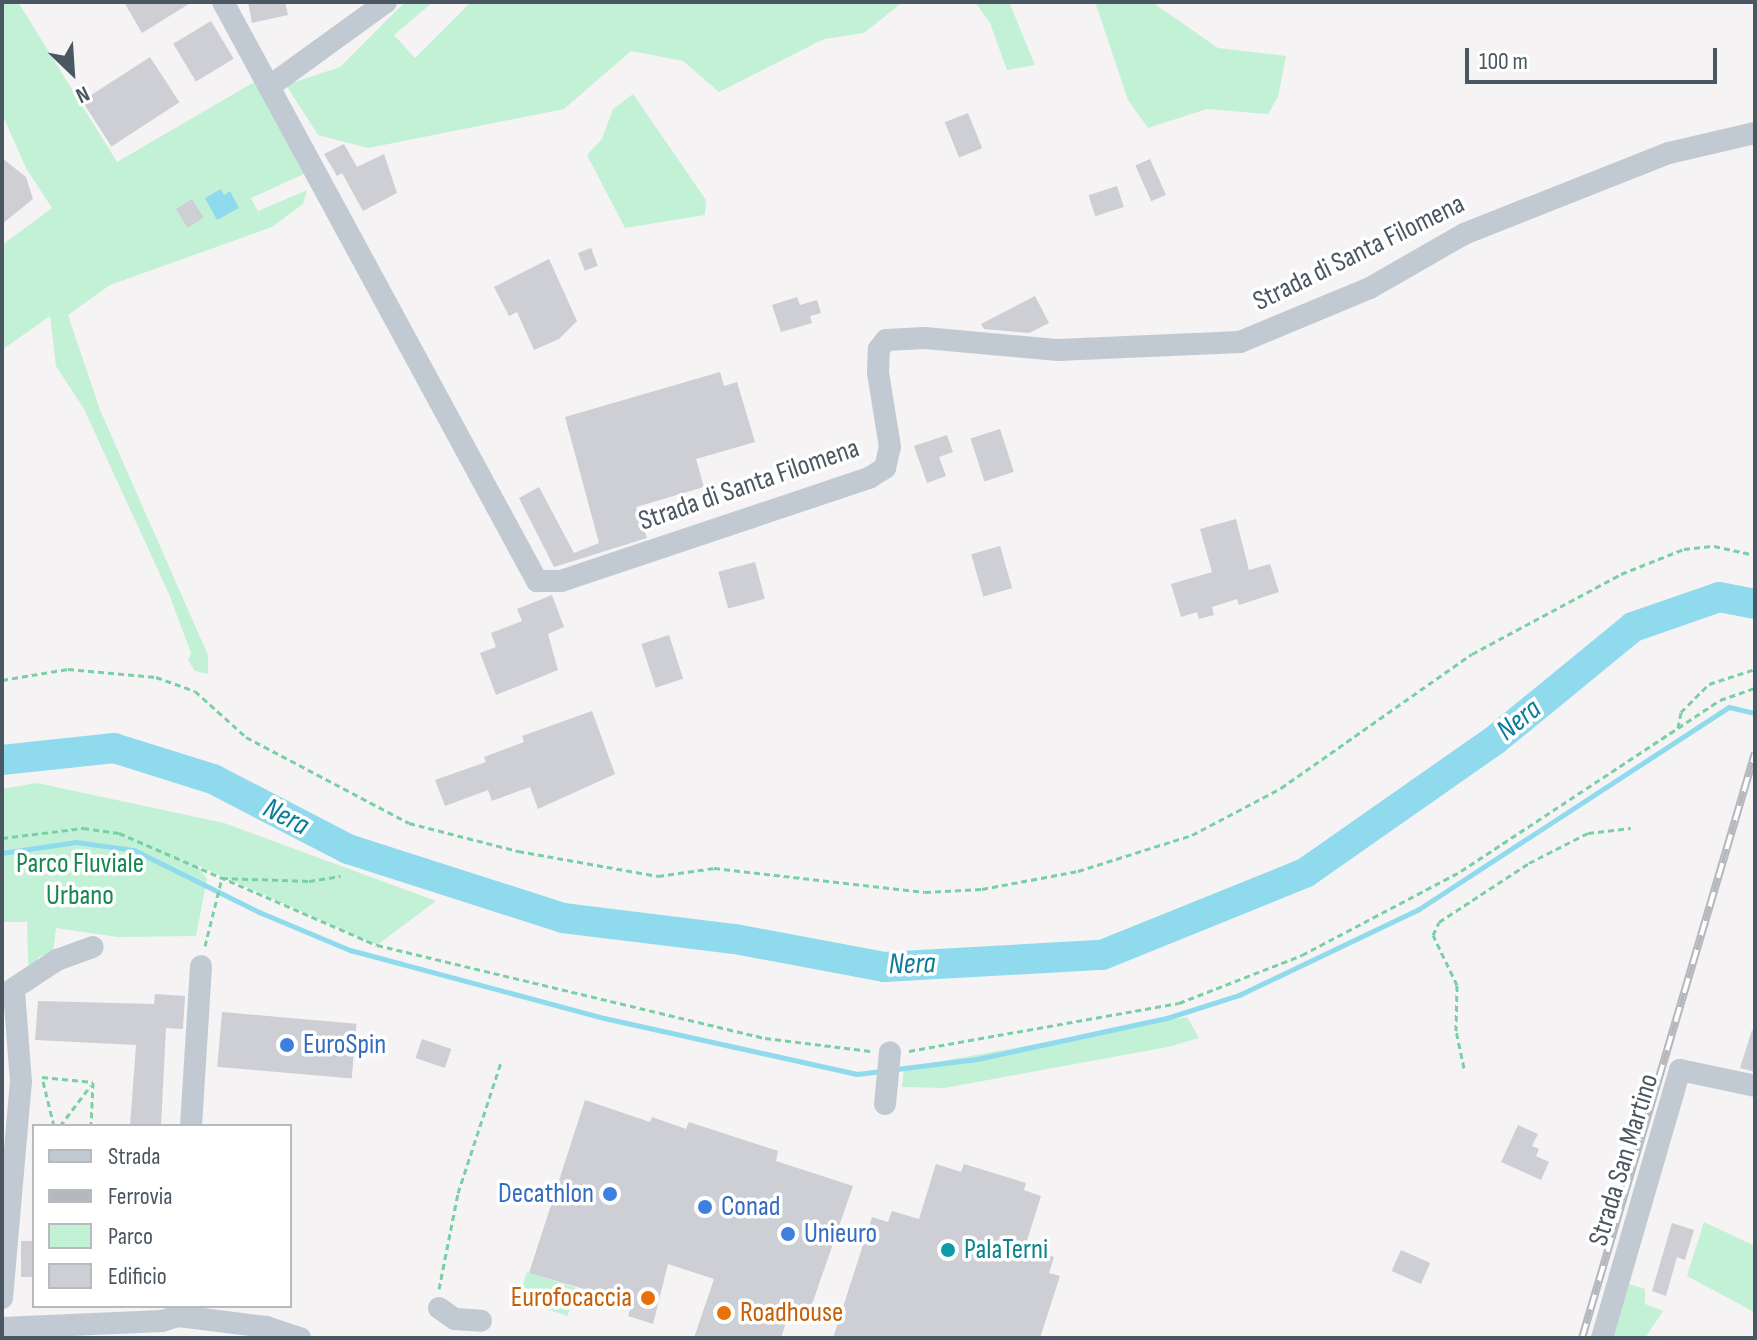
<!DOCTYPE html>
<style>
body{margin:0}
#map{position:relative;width:1757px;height:1340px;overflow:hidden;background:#f5f3f3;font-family:"Sofia Sans Condensed",sans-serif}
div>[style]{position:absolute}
.green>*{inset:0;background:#c3f1d5;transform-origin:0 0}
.water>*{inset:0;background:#90daee}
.stream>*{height:5px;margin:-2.5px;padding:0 2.5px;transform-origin:2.5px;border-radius:2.5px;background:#90daee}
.river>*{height:30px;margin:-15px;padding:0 15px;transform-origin:15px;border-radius:15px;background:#90daee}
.building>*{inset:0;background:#cdcfd5;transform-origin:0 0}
.path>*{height:3px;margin-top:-1.5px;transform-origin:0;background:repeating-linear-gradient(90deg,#7ad0a6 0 6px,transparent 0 10px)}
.minor>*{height:22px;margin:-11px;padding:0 11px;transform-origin:11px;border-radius:11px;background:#c1cad2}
.rail>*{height:8px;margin-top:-4px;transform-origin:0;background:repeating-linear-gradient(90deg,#fff 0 15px,#b5b8bd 0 30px);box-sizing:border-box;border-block:2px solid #b5b8bd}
.dots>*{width:22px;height:22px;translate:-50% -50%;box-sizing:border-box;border:4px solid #fff;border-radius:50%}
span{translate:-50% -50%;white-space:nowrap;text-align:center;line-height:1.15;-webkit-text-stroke:7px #fff;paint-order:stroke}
.street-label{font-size:28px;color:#4a5661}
.park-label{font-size:28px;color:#17864f}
.shop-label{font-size:28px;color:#366cbe}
.left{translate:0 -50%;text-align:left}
.right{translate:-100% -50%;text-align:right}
.culture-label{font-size:28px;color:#0d838f}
.food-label{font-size:28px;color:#c56008}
.water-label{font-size:30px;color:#0c7c9b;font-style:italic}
.frame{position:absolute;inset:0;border:4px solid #4a5661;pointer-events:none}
.legend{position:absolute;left:32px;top:1124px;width:260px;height:184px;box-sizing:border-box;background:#fff;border:2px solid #b7bbc0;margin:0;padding:10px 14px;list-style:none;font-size:24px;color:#4a5661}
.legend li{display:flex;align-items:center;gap:16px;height:40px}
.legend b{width:40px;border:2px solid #b7bbc0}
.north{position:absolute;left:32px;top:32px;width:80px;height:80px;-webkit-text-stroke:6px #fff;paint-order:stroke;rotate:155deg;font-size:22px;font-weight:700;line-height:32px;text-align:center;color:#4a5661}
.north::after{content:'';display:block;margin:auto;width:28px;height:36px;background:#4a5661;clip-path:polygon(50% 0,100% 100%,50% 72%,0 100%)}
.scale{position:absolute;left:1465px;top:48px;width:252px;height:36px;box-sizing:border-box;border:4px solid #4a5661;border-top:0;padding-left:10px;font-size:24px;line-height:28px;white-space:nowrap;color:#4a5661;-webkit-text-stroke:6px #fff;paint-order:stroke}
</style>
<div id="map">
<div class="green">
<div style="clip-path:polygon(2px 2px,18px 2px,117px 162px,256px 81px,308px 172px,251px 198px,258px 211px,307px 190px,303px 204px,272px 227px,110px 285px,68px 315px,100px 410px,208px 655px,208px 674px,195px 671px,188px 660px,191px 653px,169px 594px,84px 409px,56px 366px,50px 316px,2px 350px,2px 245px,52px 208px,26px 168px,2px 114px)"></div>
<div style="clip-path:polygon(405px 2px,433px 2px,394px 35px,415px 58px,471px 2px,903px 2px,864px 33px,824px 39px,719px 92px,683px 61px,631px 51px,564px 109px,368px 148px,318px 135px,286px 85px,340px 67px)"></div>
<div style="clip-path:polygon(975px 2px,1009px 2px,1035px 65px,1007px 70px,990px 23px)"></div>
<div style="clip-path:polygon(1095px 2px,1152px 2px,1218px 48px,1286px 56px,1278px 97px,1268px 114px,1207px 109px,1148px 128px,1128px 100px)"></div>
<div style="clip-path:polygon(633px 94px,706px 200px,705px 215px,625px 228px,587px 155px,602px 139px,613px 109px)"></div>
<div style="clip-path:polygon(37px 783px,224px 823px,436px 901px,377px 945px,197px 865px,207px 879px,196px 936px,118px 937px,56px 928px,53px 953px,38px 957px,41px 983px,29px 992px,27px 922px,2px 922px,2px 789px)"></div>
<div style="clip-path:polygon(1187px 1017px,1199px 1038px,1168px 1047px,944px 1088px,902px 1087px,904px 1068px)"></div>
<div style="clip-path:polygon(1704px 1222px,1755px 1246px,1754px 1312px,1687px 1276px)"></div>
<div style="left:527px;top:1272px;width:52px;height:29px;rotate:18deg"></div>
<div style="clip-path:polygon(1622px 1282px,1645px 1289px,1645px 1304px,1663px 1311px,1645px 1338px,1606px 1338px)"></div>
</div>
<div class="water">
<div style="clip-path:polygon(221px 189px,224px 195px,230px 191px,239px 208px,217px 220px,205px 198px)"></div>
</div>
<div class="stream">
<div style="left:2px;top:853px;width:75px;rotate:-8.5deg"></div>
<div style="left:76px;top:842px;width:59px;rotate:7.9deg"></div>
<div style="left:134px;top:850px;width:140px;rotate:26.4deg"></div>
<div style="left:259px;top:912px;width:99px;rotate:22.7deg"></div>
<div style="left:350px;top:950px;width:263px;rotate:15deg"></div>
<div style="left:604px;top:1018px;width:259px;rotate:12.5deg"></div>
<div style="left:857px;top:1074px;width:25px;rotate:-7deg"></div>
<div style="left:896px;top:1069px;width:82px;rotate:-7deg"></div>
<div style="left:977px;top:1059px;width:194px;rotate:-12.2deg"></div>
<div style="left:1167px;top:1018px;width:76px;rotate:-17.7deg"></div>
<div style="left:1239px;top:995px;width:199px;rotate:-25.5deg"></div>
<div style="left:1419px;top:909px;width:370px;rotate:-33.1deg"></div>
<div style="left:1729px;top:707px;width:27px;rotate:13deg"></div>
</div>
<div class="river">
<div style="left:2px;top:760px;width:113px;rotate:-6.1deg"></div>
<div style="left:114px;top:748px;width:104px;rotate:17.4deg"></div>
<div style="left:213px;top:779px;width:152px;rotate:27.4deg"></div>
<div style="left:348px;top:849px;width:226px;rotate:17.8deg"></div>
<div style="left:563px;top:918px;width:173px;rotate:7deg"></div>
<div style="left:735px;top:939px;width:152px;rotate:10.6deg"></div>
<div style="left:884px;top:967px;width:218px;rotate:-3.2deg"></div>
<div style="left:1102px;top:955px;width:219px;rotate:-22deg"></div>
<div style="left:1305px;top:873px;width:232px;rotate:-35deg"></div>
<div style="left:1495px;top:740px;width:178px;rotate:-39.3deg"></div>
<div style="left:1633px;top:627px;width:91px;rotate:-19.2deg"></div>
<div style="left:1719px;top:597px;width:37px;rotate:11deg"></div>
</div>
<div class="building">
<div style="clip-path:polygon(124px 2px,192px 2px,142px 33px)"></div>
<div style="clip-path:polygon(248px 2px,285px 2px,288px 15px,252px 23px)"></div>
<div style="left:211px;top:21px;width:44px;height:44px;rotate:59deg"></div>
<div style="left:150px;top:57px;width:54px;height:81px;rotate:57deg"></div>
<div style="left:968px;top:113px;width:38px;height:25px;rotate:68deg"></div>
<div style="clip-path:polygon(344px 144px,357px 167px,384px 154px,397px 193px,363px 211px,342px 173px,337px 176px,324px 154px)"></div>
<div style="clip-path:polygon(2px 158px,26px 177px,33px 199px,2px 224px)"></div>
<div style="left:1150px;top:159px;width:39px;height:16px;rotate:66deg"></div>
<div style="left:1117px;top:186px;width:22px;height:30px;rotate:72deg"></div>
<div style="left:192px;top:199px;width:22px;height:19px;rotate:58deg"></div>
<div style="left:591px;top:248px;width:19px;height:14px;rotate:69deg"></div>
<div style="clip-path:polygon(549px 259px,577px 321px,559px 339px,534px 350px,517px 312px,509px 316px,494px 287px)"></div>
<div style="clip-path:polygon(1035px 296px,1049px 323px,1029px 333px,984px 329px,981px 324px)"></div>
<div style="clip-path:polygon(797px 297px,800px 305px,817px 300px,821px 313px,810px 316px,812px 323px,781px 332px,772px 305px)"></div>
<div style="clip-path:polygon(720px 372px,724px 386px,737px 382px,755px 442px,696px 459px,704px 487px,636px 507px,647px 538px,554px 567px,519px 498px,539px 487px,574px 553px,599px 543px,565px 417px)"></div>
<div style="left:1000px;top:429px;width:45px;height:31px;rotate:72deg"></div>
<div style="clip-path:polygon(947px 435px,953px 452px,939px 457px,946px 476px,927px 483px,914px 446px)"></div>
<div style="clip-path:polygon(1236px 519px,1249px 570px,1270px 564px,1279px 592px,1239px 605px,1237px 599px,1212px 607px,1214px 615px,1199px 619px,1197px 612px,1181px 617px,1171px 584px,1212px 572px,1200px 529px)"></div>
<div style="left:1000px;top:546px;width:44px;height:30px;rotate:74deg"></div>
<div style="left:755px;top:562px;width:38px;height:38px;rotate:75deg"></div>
<div style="clip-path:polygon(552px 595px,564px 627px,548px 634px,558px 670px,496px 695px,480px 653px,496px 647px,491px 633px,522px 621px,517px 609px)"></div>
<div style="left:669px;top:635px;width:46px;height:29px;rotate:72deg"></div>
<div style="clip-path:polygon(592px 711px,615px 774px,538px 809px,530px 787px,492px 801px,488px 790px,445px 806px,435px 780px,486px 762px,484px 757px,524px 742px,522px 736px)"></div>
<div style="clip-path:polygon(155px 994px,185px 996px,183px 1029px,166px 1028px,161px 1126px,130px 1126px,136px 1045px,35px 1040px,38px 1001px,154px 1004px)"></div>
<div style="left:222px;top:1012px;width:135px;height:55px;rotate:5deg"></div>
<div style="clip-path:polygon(1752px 1030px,1755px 1031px,1755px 1072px,1740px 1068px)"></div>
<div style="left:422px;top:1039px;width:31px;height:20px;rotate:19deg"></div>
<div style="clip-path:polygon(585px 1100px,650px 1122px,652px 1117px,686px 1129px,689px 1122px,778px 1151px,776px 1161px,853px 1186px,810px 1310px,792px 1304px,781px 1338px,694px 1338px,714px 1279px,668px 1264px,653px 1324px,628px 1316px,632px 1303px,529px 1273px)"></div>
<div style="clip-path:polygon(1518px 1125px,1538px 1134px,1532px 1146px,1539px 1149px,1536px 1156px,1549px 1162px,1541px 1180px,1501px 1162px)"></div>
<div style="clip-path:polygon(936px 1164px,961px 1172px,964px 1164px,1026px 1183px,1024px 1190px,1041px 1196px,1025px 1247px,1054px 1257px,1049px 1273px,1060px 1276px,1040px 1338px,833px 1338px,872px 1217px,888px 1222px,892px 1211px,919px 1219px)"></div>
<div style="clip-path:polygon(1672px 1223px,1694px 1230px,1685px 1260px,1677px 1257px,1666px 1296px,1652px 1291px)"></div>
<div style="left:21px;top:1241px;width:13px;height:36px"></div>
<div style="left:1401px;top:1250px;width:32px;height:23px;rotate:24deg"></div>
</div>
<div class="path">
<div style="left:2px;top:680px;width:67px;rotate:-9.5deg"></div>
<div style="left:68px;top:669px;width:88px;rotate:5.2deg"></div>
<div style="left:156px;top:677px;width:41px;rotate:19.7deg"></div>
<div style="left:195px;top:691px;width:69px;rotate:42deg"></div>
<div style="left:246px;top:737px;width:184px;rotate:27.8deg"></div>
<div style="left:409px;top:823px;width:113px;rotate:14.4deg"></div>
<div style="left:518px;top:851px;width:142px;rotate:10.1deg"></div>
<div style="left:658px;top:876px;width:57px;rotate:-8.1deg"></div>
<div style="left:714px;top:868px;width:212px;rotate:6.5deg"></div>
<div style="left:925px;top:892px;width:57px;rotate:-3deg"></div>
<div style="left:982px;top:889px;width:98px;rotate:-10.6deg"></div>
<div style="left:1078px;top:871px;width:120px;rotate:-17.5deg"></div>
<div style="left:1192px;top:835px;width:101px;rotate:-27.8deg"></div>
<div style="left:1281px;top:788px;width:233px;rotate:-35.1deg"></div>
<div style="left:1472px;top:654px;width:169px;rotate:-28.2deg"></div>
<div style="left:1621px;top:574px;width:68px;rotate:-21.6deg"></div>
<div style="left:1684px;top:549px;width:30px;rotate:-6deg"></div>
<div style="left:1714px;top:546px;width:42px;rotate:12.4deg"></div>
<div style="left:1678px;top:728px;width:50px;rotate:-33.7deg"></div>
<div style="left:1720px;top:700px;width:37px;rotate:-19deg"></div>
<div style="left:2px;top:838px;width:82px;rotate:-7deg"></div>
<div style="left:83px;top:828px;width:36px;rotate:8deg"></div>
<div style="left:119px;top:833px;width:281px;rotate:23.5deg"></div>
<div style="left:377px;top:945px;width:399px;rotate:13.5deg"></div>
<div style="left:765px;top:1038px;width:106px;rotate:7.1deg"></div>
<div style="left:205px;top:946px;width:70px;rotate:-76deg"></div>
<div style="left:222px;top:878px;width:87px;rotate:2deg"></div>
<div style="left:309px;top:881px;width:32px;rotate:-9deg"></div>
<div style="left:909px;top:1051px;width:274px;rotate:-10.1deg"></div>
<div style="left:1179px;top:1003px;width:132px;rotate:-21.3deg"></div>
<div style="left:1302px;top:955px;width:180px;rotate:-27.8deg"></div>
<div style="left:1461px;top:871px;width:260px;rotate:-33.4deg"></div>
<div style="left:1678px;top:728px;width:16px;rotate:-79deg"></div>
<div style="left:1681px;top:712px;width:40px;rotate:-45deg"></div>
<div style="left:1709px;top:684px;width:48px;rotate:-18.1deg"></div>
<div style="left:1464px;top:1068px;width:38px;rotate:-102deg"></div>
<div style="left:1456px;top:1031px;width:46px;rotate:-88.8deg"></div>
<div style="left:1457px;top:985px;width:55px;rotate:-115.6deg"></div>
<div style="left:1433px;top:935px;width:14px;rotate:-65deg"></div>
<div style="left:1439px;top:922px;width:108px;rotate:-33.2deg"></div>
<div style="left:1529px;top:863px;width:66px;rotate:-27deg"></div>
<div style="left:1588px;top:833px;width:43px;rotate:-6.6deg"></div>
<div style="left:54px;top:1126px;width:50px;rotate:-103.8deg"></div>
<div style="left:42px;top:1077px;width:51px;rotate:5.6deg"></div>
<div style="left:93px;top:1082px;width:44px;rotate:92.6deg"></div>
<div style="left:60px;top:1126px;width:51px;rotate:-52.9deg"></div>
<div style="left:34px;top:1207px;width:4px;rotate:90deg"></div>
<div style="left:439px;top:1289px;width:98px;rotate:-78.8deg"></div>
<div style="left:458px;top:1193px;width:138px;rotate:-71.8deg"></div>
</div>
<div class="minor">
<div style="left:223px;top:2px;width:659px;rotate:61.53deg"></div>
<div style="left:537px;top:581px;width:24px"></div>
<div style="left:561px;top:581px;width:325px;rotate:-18.5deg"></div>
<div style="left:869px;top:478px;width:19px;rotate:-32deg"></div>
<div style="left:885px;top:468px;width:22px;rotate:-77deg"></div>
<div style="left:890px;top:447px;width:75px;rotate:-99.2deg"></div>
<div style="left:878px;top:373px;width:24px;rotate:-88deg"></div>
<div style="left:879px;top:349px;width:11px;rotate:-52deg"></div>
<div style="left:886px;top:340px;width:39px;rotate:-3deg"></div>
<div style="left:925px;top:338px;width:134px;rotate:5.2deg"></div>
<div style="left:1058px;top:350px;width:182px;rotate:-2.5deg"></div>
<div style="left:1240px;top:342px;width:141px;rotate:-22.6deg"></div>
<div style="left:1370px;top:288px;width:108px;rotate:-29.9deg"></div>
<div style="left:1464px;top:234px;width:220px;rotate:-21.6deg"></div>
<div style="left:1669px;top:153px;width:88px;rotate:-13.1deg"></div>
<div style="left:270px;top:86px;width:143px;rotate:-35.9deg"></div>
<div style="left:2px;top:996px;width:66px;rotate:-33.2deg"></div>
<div style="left:57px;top:960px;width:38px;rotate:-20deg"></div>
<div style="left:885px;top:1104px;width:52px;rotate:-84.5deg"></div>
<div style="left:191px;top:1126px;width:160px;rotate:-86.4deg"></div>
<div style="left:2px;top:1298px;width:217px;rotate:-85deg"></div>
<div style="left:21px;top:1082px;width:90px;rotate:-94.4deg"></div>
<div style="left:439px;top:1308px;width:19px;rotate:35deg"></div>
<div style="left:455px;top:1319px;width:26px;rotate:4deg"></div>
<div style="left:178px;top:1316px;width:89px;rotate:7.1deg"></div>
<div style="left:266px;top:1327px;width:36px;rotate:18deg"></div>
<div style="left:2px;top:1328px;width:160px;rotate:-2.5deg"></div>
<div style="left:162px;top:1321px;width:17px;rotate:-17deg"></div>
<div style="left:178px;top:1316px;width:10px;rotate:-84deg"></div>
<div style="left:1602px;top:1338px;width:279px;rotate:-73.8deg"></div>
<div style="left:1680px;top:1070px;width:77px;rotate:12deg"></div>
</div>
<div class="rail">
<div style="left:1582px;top:1338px;width:610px;rotate:-73.53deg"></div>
</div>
<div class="dots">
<div style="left:287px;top:1045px;background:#3f7fe0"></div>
<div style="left:610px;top:1194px;background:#3f7fe0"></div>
<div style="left:705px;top:1207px;background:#3f7fe0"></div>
<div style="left:788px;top:1234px;background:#3f7fe0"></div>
<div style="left:948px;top:1250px;background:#0f9aa8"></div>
<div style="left:648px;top:1298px;background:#e8710a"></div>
<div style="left:724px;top:1313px;background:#e8710a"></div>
</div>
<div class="street-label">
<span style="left:1359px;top:253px;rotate:-26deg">Strada di Santa Filomena</span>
<span style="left:749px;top:485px;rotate:-19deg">Strada di Santa Filomena</span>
<span style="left:1624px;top:1160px;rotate:-73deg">Strada San Martino</span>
</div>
<div class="park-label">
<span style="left:80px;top:880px">Parco Fluviale<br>Urbano</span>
</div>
<div class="shop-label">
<span class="left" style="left:303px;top:1045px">EuroSpin</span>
<span class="right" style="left:594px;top:1194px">Decathlon</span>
<span class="left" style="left:721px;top:1207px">Conad</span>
<span class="left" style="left:804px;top:1234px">Unieuro</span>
</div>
<div class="culture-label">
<span class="left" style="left:964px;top:1250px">PalaTerni</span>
</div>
<div class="food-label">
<span class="right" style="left:632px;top:1298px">Eurofocaccia</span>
<span class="left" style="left:740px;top:1313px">Roadhouse</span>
</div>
<div class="water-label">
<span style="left:1519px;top:720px;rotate:-39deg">Nera</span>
<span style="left:286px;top:817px;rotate:27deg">Nera</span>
<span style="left:912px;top:964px;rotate:-1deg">Nera</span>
</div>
<div class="frame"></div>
<ul class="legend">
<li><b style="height:10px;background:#c1cad2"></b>Strada</li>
<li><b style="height:10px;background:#b5b8bd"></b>Ferrovia</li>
<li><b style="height:22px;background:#c3f1d5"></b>Parco</li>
<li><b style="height:22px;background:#cdcfd5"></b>Edificio</li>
</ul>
<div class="north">N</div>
<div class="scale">100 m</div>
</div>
